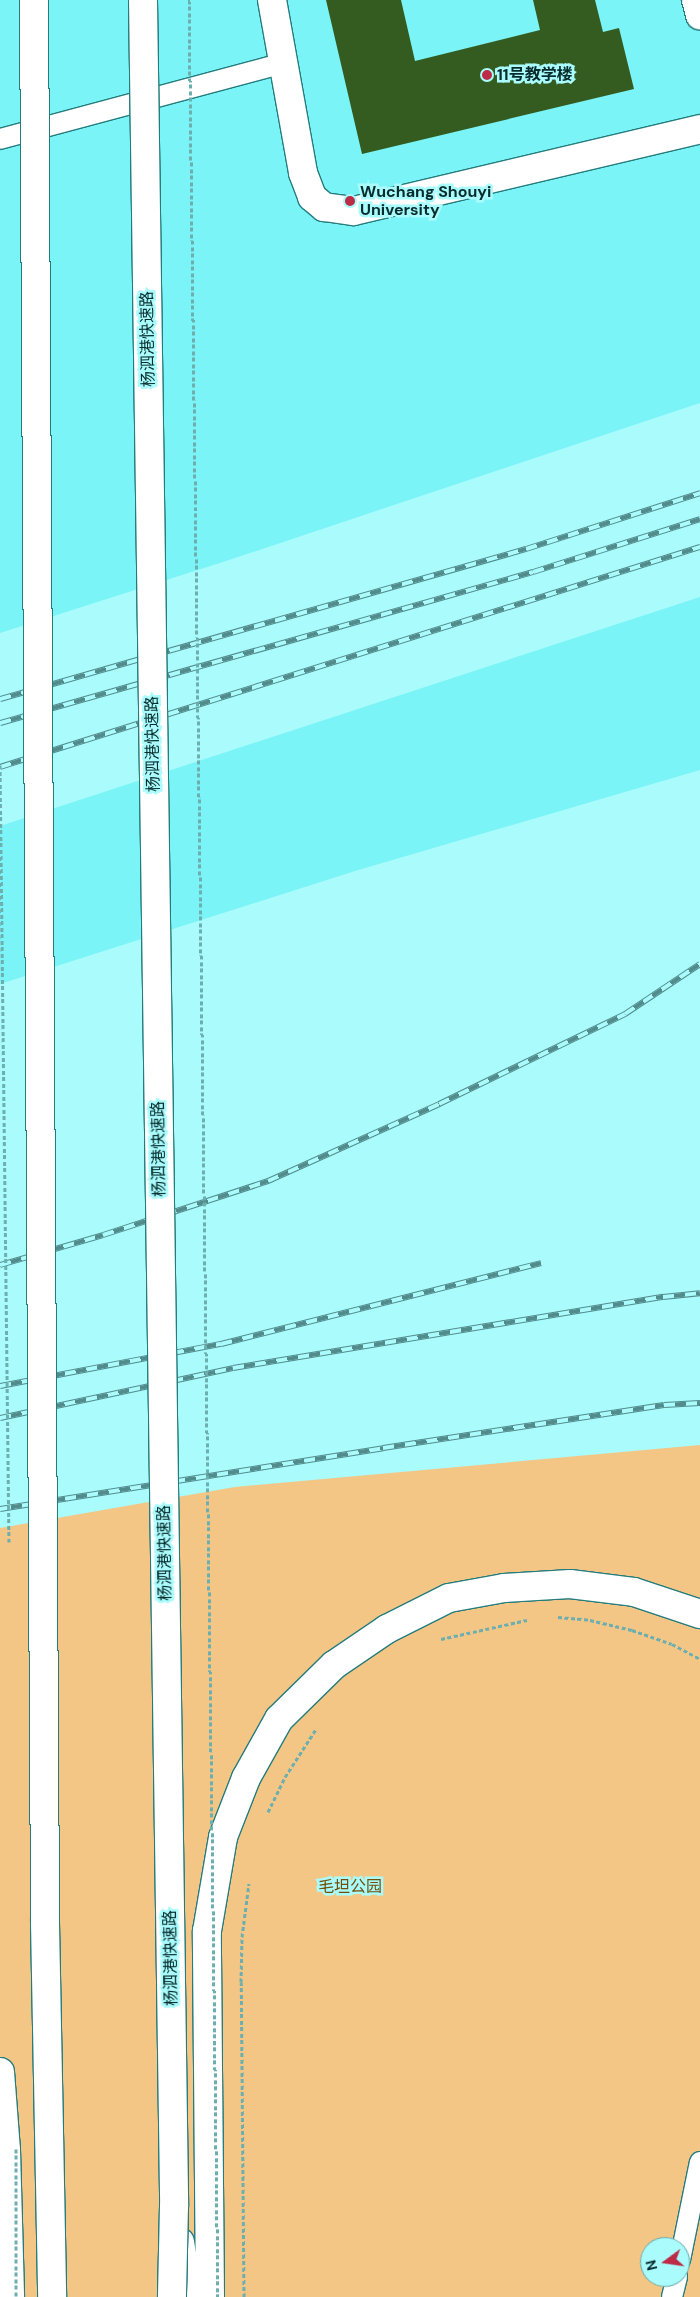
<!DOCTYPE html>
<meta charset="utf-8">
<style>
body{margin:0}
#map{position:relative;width:700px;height:2297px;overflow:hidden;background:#a9fbfc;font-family:"DM Sans","Noto Sans SC",sans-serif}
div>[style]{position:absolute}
.built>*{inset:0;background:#7af4f6}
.green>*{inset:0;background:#f4c685}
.building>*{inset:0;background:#355c20}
.path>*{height:3px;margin-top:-1.5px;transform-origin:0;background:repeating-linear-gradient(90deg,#6daeaf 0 4px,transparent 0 6.5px)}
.roads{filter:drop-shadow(1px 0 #257c7d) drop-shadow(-1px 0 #257c7d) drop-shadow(0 1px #257c7d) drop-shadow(0 -1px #257c7d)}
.lane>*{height:20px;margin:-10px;padding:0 10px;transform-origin:10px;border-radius:10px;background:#fff}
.street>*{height:28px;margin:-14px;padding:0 14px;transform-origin:14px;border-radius:14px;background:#fff}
.highway>*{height:28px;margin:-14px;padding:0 14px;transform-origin:14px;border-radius:14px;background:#fff}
.rail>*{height:5.5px;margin-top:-2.75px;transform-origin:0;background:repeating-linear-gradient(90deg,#a9fbfc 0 11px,#528b8c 0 22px);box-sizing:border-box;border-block:1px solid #528b8c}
.path-bridge>*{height:3px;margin-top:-1.5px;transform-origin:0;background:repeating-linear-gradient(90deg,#6daeaf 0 4px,transparent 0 6.5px)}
.bridges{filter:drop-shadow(1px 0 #257c7d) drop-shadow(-1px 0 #257c7d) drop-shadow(0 1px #257c7d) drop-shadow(0 -1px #257c7d)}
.highway-bridge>*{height:28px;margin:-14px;padding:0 14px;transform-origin:14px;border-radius:14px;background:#fff}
.dots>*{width:14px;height:14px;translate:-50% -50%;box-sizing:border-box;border:2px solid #a9fbfc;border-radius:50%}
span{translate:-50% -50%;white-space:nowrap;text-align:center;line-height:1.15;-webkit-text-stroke:5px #a9fbfc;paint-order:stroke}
.poi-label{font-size:16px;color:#082c2d;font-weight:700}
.left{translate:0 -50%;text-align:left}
.street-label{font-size:16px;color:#082c2d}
.park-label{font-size:16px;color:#744f0a}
.north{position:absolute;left:640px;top:2237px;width:50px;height:50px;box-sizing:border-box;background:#a9fbfc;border:1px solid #69a8a9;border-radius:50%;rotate:256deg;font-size:14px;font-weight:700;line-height:20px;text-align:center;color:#082c2d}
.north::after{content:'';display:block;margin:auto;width:18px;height:22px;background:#bd2c46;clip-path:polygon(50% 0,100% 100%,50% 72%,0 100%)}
</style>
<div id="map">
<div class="built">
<div style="clip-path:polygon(0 0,700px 0,700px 403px,226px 561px,0 633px)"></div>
<div style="clip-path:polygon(700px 597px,700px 770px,355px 871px,0 984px,0 826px)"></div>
</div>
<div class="green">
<div style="clip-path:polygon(evenodd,700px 1445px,700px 2297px,0 2297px,0 1528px,235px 1487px,700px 1445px,650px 2247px,680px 2247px,680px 2277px,650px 2277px,650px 2247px)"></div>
</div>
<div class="building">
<div style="clip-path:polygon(326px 0,401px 0,415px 61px,540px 30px,533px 0,595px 0,603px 32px,619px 28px,634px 89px,362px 154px)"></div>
</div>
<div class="path">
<div style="left:558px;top:1617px;width:32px;rotate:5deg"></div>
<div style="left:590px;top:1620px;width:43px;rotate:13.4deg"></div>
<div style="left:632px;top:1630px;width:42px;rotate:19.3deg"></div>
<div style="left:672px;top:1644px;width:32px;rotate:28deg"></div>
<div style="left:441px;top:1639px;width:88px;rotate:-12.5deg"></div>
<div style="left:268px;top:1812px;width:39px;rotate:-64deg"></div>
<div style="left:285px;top:1777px;width:57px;rotate:-57.1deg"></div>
<div style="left:244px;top:2297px;width:315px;rotate:-90.5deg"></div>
<div style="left:241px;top:1982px;width:45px;rotate:-88.7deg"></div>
<div style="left:242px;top:1937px;width:54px;rotate:-82.6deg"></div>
</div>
<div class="roads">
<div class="lane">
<div style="left:0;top:139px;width:293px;rotate:-15deg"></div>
<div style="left:680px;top:2260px;width:100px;rotate:-78.5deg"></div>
<div style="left:672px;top:2297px;width:21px;rotate:-76deg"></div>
</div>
<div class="street">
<div style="left:272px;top:0;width:176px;rotate:79.8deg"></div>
<div style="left:303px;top:173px;width:26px;rotate:69deg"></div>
<div style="left:312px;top:197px;width:16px;rotate:40deg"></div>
<div style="left:324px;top:207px;width:30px;rotate:8deg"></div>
<div style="left:354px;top:211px;width:356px;rotate:-13.3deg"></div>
<div style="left:696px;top:0;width:16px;rotate:75deg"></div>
</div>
<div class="highway">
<div style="left:0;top:2072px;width:78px;rotate:85.6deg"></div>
<div style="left:6px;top:2150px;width:147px;rotate:88.4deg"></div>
<div style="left:180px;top:2242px;width:56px;rotate:80.7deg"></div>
<div style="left:210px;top:2297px;width:366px;rotate:-90.5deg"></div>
<div style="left:207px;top:1931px;width:95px;rotate:-80.3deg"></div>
<div style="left:223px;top:1837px;width:63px;rotate:-68.7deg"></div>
<div style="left:246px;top:1778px;width:68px;rotate:-60.8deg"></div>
<div style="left:279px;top:1719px;width:77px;rotate:-44.5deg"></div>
<div style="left:334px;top:1665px;width:64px;rotate:-34.2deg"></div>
<div style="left:387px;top:1629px;width:69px;rotate:-26.6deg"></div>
<div style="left:449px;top:1598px;width:56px;rotate:-10.3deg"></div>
<div style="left:504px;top:1588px;width:66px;rotate:-3.5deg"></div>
<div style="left:570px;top:1584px;width:64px;rotate:7.1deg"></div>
<div style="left:634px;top:1592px;width:70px;rotate:18.4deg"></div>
</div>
</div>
<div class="rail">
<div style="left:0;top:699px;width:547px;rotate:-15.92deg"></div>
<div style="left:526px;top:549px;width:183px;rotate:-17.8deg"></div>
<div style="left:0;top:723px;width:554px;rotate:-15.82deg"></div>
<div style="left:533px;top:572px;width:175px;rotate:-17.6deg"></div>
<div style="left:0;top:767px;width:734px;rotate:-17.45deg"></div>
<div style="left:0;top:1265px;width:107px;rotate:-16.2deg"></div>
<div style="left:103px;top:1235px;width:174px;rotate:-18.1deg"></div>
<div style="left:268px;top:1181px;width:188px;rotate:-24.2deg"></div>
<div style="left:439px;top:1104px;width:207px;rotate:-25.8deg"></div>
<div style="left:625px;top:1014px;width:90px;rotate:-33.7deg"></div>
<div style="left:0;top:1386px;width:225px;rotate:-10.8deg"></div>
<div style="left:221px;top:1344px;width:330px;rotate:-14.2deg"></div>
<div style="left:0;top:1418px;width:238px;rotate:-12.1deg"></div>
<div style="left:233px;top:1368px;width:436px;rotate:-9.4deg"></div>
<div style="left:663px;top:1297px;width:37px;rotate:-6deg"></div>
<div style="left:0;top:1509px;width:388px;rotate:-9deg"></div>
<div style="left:383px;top:1448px;width:284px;rotate:-8.7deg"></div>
<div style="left:664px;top:1405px;width:36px;rotate:-3deg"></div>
</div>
<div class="path-bridge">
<div style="left:189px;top:0;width:2297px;rotate:89.28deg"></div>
<div style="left:0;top:765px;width:777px;rotate:89.34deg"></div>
<div style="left:16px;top:2149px;width:148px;rotate:90deg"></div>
</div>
<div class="bridges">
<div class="highway-bridge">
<div style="left:34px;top:0;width:1923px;rotate:89.67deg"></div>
<div style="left:45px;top:1923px;width:374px;rotate:88.9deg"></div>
<div style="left:143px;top:0;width:2206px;rotate:89.19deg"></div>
<div style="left:174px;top:2206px;width:91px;rotate:91.3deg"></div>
</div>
</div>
<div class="dots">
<div style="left:487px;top:75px;background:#bd2c46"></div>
<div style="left:350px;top:201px;background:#bd2c46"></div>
</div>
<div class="poi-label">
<span class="left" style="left:497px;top:75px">11号教学楼</span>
<span class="left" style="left:360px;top:201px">Wuchang Shouyi<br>University</span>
</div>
<div class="street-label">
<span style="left:148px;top:339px;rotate:-91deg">杨泗港快速路</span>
<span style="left:153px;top:744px;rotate:-91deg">杨泗港快速路</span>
<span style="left:159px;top:1149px;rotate:-91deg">杨泗港快速路</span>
<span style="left:165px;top:1553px;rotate:-91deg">杨泗港快速路</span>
<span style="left:171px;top:1958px;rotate:-91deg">杨泗港快速路</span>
</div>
<div class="park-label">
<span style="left:350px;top:1887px">毛坦公园</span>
</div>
<div class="north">N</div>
</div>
